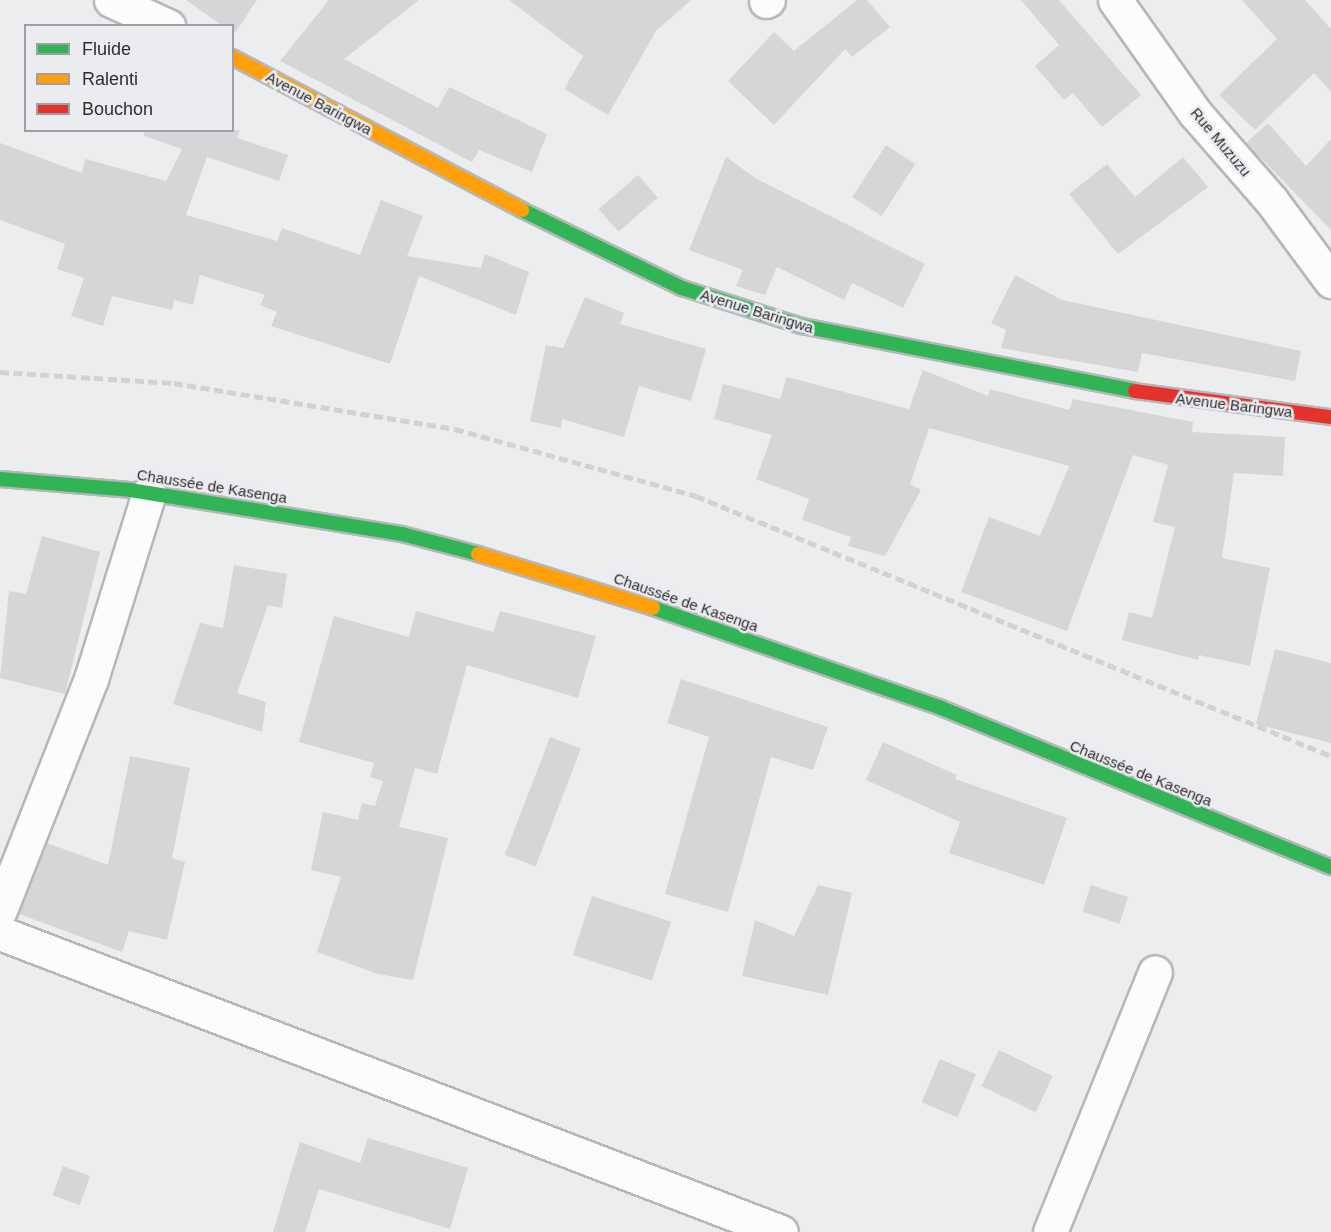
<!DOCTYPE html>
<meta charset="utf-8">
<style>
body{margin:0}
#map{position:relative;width:1331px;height:1232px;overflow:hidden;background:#ecedef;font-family:Arial,sans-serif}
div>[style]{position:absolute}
.building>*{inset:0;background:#d6d6d8;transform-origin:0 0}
.roads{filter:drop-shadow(2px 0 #b6b7b8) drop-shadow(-2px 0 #b6b7b8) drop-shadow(0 2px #b6b7b8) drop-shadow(0 -2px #b6b7b8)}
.street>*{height:33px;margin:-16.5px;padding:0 16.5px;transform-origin:16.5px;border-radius:16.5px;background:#fcfcfd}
.fast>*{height:14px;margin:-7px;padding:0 7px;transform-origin:7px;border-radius:7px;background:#30b455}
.slow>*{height:14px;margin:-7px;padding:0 7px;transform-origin:7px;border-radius:7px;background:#ff9f0a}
.jam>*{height:14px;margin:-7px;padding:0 7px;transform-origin:7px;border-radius:7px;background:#e5322d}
.rail>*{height:4.5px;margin-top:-2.25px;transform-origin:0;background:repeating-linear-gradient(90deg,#d2d2d3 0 9px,transparent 0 13.5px)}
span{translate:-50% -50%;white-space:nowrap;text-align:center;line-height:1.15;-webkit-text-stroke:5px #ebecf0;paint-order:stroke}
.street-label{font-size:15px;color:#2f2f30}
.legend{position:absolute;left:24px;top:24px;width:210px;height:108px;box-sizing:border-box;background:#ebecf0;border:2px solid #a0a0a3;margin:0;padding:8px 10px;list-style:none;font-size:18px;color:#2f2f30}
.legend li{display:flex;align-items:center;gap:12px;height:30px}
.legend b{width:30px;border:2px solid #a0a0a3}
</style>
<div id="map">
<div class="building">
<div style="clip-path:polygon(186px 0,257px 0,235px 33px,232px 26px,223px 26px)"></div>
<div style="clip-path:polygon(329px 0,419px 0,344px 59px,438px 108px,449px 87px,547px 134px,532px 172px,479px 150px,472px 162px,280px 61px)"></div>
<div style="clip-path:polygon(509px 0,691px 0,656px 31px,608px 115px,564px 89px,583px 56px)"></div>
<div style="clip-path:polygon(857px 0,867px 0,890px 27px,852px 57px,845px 49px,774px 125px,728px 81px,774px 32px,794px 51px)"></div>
<div style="clip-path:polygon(1021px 0,1059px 0,1141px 95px,1102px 127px,1073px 93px,1064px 100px,1035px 66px,1059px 45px)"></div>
<div style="clip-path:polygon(1242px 0,1305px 0,1331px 29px,1331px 92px,1314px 73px,1255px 130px,1219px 95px,1277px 39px)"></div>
<div style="clip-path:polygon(1268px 123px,1306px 166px,1331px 139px,1331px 230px,1246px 143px)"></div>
<div style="clip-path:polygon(144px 130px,240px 130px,237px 138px,288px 155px,279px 181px,207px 157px,186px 215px,277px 241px,282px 228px,360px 255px,381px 200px,423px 216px,407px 256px,481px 268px,485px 254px,529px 272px,516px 315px,419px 276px,390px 364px,271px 326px,277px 312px,260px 305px,265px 295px,200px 275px,193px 305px,174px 300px,172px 310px,112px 296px,103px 326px,71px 316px,84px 278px,57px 269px,65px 244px,0 220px,0 143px,82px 173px,85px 159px,166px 181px,182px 149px,144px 136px)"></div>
<div style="left:886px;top:145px;width:35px;height:62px;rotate:33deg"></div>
<div style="clip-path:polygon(726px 157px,757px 179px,925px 264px,903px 308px,852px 283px,844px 300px,777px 267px,765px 295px,736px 286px,743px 270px,689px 250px)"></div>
<div style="clip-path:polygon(1183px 157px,1208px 187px,1118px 254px,1069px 194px,1107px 164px,1135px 197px)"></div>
<div style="left:638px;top:175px;width:30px;height:52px;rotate:49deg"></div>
<div style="clip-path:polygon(1015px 275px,1062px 300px,1301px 351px,1295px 381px,1142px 353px,1138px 372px,1001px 348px,1006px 330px,991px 323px)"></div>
<div style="clip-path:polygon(585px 297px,624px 313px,620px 324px,706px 349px,691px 401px,639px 386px,624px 437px,562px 419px,561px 428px,530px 421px,546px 345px,563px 348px)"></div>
<div style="clip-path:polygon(923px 370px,988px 396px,990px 389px,1069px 410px,1073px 399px,1193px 422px,1192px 432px,1285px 437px,1283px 476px,1234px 473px,1222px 558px,1270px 568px,1250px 666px,1199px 655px,1198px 660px,1122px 640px,1129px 612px,1152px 618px,1175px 527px,1153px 522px,1168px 465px,1133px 455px,1067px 631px,961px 592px,989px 517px,1040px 536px,1069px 466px,929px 428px,910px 484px,921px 490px,885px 556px,848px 546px,851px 537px,802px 520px,809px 499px,756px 479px,772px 435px,714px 419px,723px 384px,780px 399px,787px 377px,909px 409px)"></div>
<div style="clip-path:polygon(42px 536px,100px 552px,65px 694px,0 678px,9px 591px,26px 594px)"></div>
<div style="clip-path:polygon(234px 565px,287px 574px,282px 608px,268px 605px,237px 693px,266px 702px,262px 732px,173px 704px,200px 623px,223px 628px)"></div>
<div style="clip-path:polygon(416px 611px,493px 632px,500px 611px,596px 636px,578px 698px,467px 665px,437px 774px,415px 768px,399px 827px,448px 838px,413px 980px,378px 974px,317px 952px,341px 877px,311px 870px,323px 812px,358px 820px,362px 803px,375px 806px,383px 781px,370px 777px,374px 763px,299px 742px,334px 616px,409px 637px)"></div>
<div style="clip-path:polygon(1275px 649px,1331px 663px,1331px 743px,1256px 724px)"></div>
<div style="clip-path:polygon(681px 679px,828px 727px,813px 770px,771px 757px,728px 912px,665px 894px,709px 737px,667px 723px)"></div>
<div style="left:550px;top:737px;width:33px;height:126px;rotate:21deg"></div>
<div style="clip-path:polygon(883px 742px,957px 775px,955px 779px,1067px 818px,1044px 885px,949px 853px,960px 822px,866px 780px)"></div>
<div style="clip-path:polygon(130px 756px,190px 768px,172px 858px,185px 862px,167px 940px,129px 931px,122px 952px,19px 914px,47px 843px,108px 865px)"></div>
<div style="clip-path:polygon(818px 885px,852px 893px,828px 995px,742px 976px,755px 920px,794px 936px)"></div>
<div style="left:1091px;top:885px;width:39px;height:28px;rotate:18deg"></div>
<div style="left:592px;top:896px;width:83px;height:62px;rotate:18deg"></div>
<div style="left:999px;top:1050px;width:60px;height:40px;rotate:26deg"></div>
<div style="left:940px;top:1059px;width:39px;height:47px;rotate:23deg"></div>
<div style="clip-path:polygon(368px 1138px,468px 1168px,450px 1229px,319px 1189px,305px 1232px,273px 1232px,300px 1142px,360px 1163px)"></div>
<div style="left:63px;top:1166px;width:29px;height:31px;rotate:20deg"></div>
</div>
<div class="roads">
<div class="street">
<div style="left:111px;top:0;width:63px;rotate:24.5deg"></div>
<div style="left:1115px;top:0;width:138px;rotate:54.7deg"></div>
<div style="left:1195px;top:113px;width:116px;rotate:48.9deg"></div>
<div style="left:1271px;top:200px;width:101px;rotate:53.5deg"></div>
<div style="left:766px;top:1px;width:2px;rotate:-27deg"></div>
<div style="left:0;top:910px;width:248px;rotate:-68.5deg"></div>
<div style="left:91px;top:679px;width:195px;rotate:-72.7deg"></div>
<div style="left:0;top:933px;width:836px;rotate:20.95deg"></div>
<div style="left:1050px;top:1232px;width:280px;rotate:-68deg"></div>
</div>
<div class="fast">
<div style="left:522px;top:210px;width:178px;rotate:26deg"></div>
<div style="left:682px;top:288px;width:126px;rotate:17.6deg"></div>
<div style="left:802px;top:326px;width:339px;rotate:11deg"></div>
<div style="left:0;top:479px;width:130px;rotate:4.8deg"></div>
<div style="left:130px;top:490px;width:276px;rotate:9.2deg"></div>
<div style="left:402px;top:534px;width:79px;rotate:14.7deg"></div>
<div style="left:653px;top:608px;width:305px;rotate:19.1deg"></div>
<div style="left:941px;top:708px;width:421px;rotate:22.2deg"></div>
</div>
<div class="slow">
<div style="left:232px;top:57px;width:328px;rotate:27.8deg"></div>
<div style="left:478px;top:554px;width:183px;rotate:17.1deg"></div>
</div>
<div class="jam">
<div style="left:1135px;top:391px;width:198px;rotate:7.6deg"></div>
</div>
</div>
<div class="rail">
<div style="left:0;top:372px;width:174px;rotate:3.6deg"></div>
<div style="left:174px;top:383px;width:285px;rotate:9.3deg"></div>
<div style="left:455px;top:429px;width:250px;rotate:15.5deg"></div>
<div style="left:696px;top:496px;width:686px;rotate:22.27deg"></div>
</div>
<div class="street-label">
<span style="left:319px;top:103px;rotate:28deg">Avenue Baringwa</span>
<span style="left:1221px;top:142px;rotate:50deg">Rue Muzuzu</span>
<span style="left:757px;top:311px;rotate:17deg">Avenue Baringwa</span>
<span style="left:1234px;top:405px;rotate:7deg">Avenue Baringwa</span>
<span style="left:212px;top:486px;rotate:9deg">Chaussée de Kasenga</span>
<span style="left:686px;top:602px;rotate:19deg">Chaussée de Kasenga</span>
<span style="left:1141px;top:773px;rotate:22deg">Chaussée de Kasenga</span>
</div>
<ul class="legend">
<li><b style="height:8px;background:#30b455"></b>Fluide</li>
<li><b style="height:8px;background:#ff9f0a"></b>Ralenti</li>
<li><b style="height:8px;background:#e5322d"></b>Bouchon</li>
</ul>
</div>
